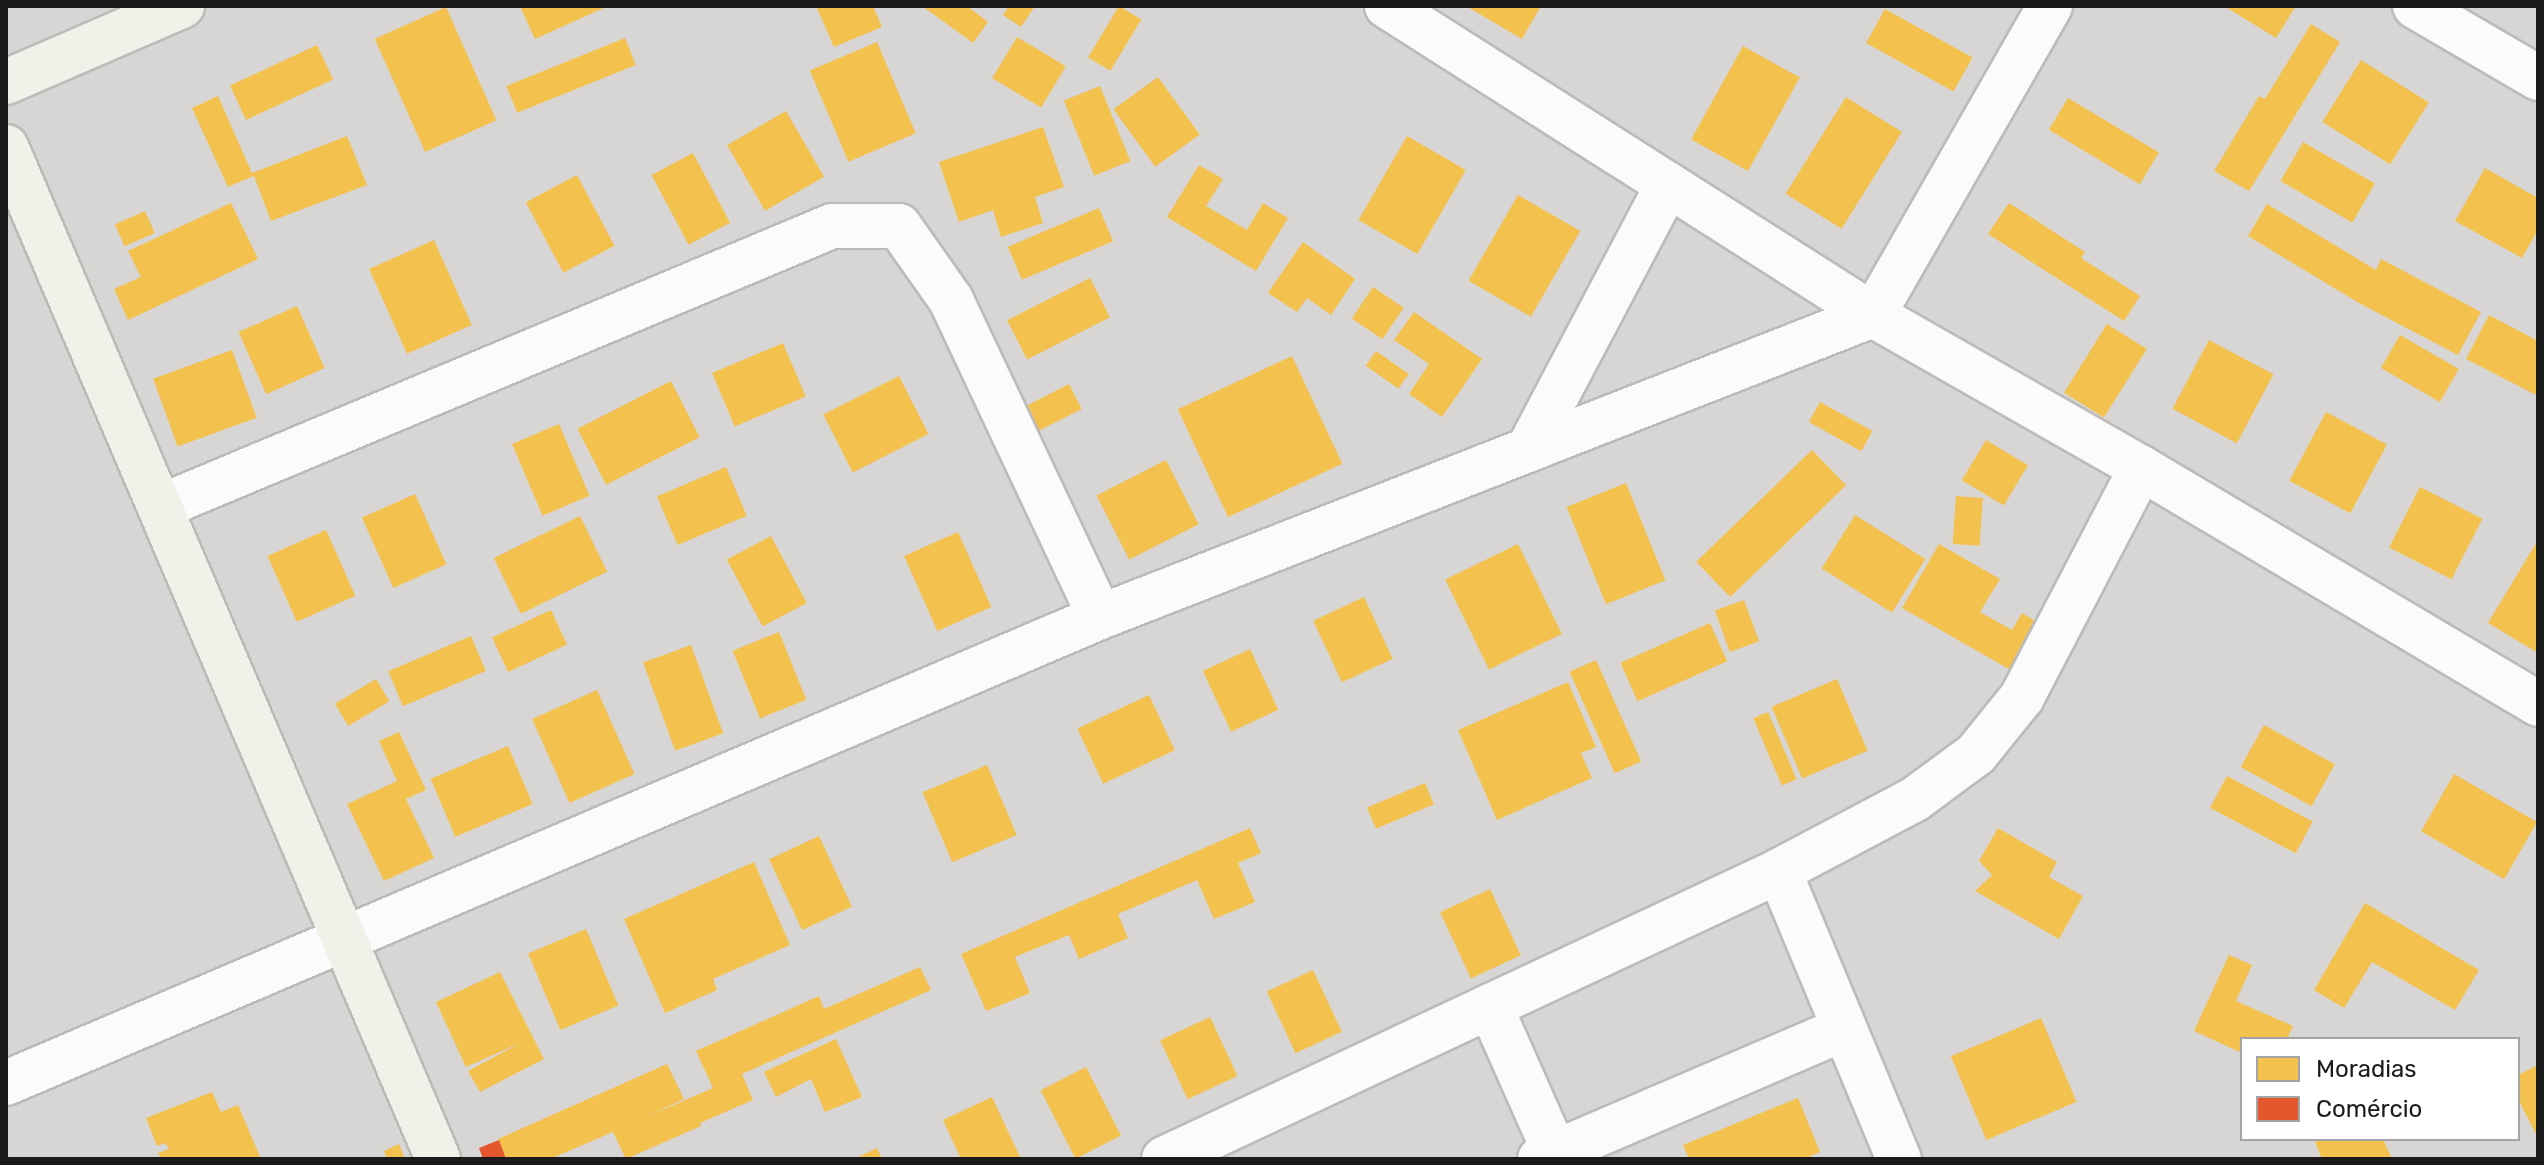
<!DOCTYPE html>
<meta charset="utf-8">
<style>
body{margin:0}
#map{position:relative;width:2544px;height:1165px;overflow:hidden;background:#e9e6e3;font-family:Rubik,sans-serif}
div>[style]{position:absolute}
.residential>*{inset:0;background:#d8d6d5}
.homes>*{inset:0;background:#f2c14e;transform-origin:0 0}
.shops>*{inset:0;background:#e4572e}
.roads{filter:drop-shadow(2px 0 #bcbbba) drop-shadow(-2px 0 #bcbbba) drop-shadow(0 2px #bcbbba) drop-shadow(0 -2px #bcbbba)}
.street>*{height:44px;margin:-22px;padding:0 22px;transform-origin:22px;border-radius:22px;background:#fcfbfb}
.secondary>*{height:44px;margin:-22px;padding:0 22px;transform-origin:22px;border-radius:22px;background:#f1f0e9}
span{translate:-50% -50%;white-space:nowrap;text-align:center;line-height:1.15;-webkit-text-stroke:8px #fff;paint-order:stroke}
.frame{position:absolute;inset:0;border:8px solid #1b1b1b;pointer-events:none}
.legend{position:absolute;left:2240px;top:1037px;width:280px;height:104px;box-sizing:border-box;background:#fff;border:2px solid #a4a4a4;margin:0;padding:10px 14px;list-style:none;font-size:24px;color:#1b1b1b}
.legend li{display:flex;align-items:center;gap:16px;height:40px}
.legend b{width:40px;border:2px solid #a4a4a4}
</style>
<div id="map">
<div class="residential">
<div style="clip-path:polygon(evenodd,6px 6px,2538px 6px,2538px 1159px,6px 1159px,6px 6px,2242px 1039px,2518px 1039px,2518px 1139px,2242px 1139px,2242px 1039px)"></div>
</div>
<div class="homes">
<div style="clip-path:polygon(520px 6px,608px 6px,535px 39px)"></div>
<div style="clip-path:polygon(816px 6px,873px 6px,882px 27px,834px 47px)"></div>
<div style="clip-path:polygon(922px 6px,967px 6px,988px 22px,973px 43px)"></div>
<div style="clip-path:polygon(1009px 6px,1035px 6px,1021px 27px,1003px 15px)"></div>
<div style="left:1119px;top:6px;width:26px;height:60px;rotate:31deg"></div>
<div style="clip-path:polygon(1466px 6px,1541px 6px,1522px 39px)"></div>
<div style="clip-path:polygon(2224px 6px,2296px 6px,2276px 38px)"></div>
<div style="left:446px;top:7px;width:124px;height:78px;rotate:66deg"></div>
<div style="left:1885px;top:9px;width:100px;height:39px;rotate:29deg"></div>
<div style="clip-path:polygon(2311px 24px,2340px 42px,2249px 191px,2214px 171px,2259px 96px,2265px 99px)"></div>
<div style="left:1017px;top:37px;width:57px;height:48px;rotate:31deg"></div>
<div style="left:625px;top:38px;width:29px;height:128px;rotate:68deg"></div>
<div style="left:877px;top:42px;width:99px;height:73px;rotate:67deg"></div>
<div style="left:317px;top:45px;width:38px;height:96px;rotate:65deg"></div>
<div style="left:1743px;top:46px;width:65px;height:107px;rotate:29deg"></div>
<div style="left:2361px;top:60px;width:80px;height:73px;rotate:32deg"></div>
<div style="left:1158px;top:77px;width:71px;height:55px;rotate:54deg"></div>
<div style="left:1100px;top:86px;width:81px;height:39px;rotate:68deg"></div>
<div style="clip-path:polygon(218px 96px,252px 173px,347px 136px,367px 185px,271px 221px,254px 176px,228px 187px,192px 108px)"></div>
<div style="left:1846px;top:97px;width:66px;height:114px;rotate:32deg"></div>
<div style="left:2068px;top:98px;width:106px;height:37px;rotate:31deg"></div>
<div style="left:786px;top:111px;width:76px;height:68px;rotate:60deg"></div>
<div style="clip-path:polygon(1043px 127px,1064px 187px,1035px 197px,1043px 223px,1001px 237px,993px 210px,959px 222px,939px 162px)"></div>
<div style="left:1407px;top:136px;width:68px;height:97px;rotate:30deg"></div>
<div style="left:2303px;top:142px;width:83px;height:45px;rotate:30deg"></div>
<div style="left:693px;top:153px;width:79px;height:47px;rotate:62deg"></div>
<div style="clip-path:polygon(1199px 165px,1223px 179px,1206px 206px,1247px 230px,1263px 203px,1288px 218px,1256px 271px,1167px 217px)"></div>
<div style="clip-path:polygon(2485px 168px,2538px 198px,2538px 230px,2522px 258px,2455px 221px)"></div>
<div style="left:577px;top:175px;width:80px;height:58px;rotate:62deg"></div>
<div style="left:1518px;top:195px;width:72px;height:99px;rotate:30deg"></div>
<div style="clip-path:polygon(231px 203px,258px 259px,128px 320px,114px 289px,141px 277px,128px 251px)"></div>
<div style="clip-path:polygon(2009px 203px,2085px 252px,2081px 258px,2140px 296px,2124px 321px,1988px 234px)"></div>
<div style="clip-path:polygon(2267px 204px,2376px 270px,2381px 259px,2481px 312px,2458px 355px,2359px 303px,2248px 236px)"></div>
<div style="left:1099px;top:208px;width:36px;height:99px;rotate:67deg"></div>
<div style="left:145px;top:211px;width:24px;height:33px;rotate:66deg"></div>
<div style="left:434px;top:240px;width:93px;height:71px;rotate:66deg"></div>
<div style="clip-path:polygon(1303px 242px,1355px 279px,1331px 315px,1307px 298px,1297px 312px,1268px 293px)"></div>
<div style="left:1090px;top:278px;width:44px;height:93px;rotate:63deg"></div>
<div style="left:1373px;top:287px;width:37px;height:38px;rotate:34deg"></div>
<div style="left:297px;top:306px;width:68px;height:64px;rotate:66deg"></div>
<div style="clip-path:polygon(1414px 312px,1482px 359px,1442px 417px,1409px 394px,1429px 364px,1394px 340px)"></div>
<div style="clip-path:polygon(2489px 315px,2538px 341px,2538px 396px,2466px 359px)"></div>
<div style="left:2107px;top:324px;width:47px;height:81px;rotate:32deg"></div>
<div style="left:2400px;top:335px;width:68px;height:38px;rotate:30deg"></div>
<div style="left:2209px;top:340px;width:73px;height:78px;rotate:28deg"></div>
<div style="left:783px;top:343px;width:58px;height:77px;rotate:67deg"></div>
<div style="left:232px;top:350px;width:72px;height:84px;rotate:70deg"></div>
<div style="left:1376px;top:351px;width:40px;height:18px;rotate:35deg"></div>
<div style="left:1292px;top:356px;width:119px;height:126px;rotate:65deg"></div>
<div style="left:899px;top:376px;width:65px;height:85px;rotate:63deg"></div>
<div style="left:671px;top:381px;width:63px;height:105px;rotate:63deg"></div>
<div style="left:1069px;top:384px;width:28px;height:51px;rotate:63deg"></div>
<div style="left:1820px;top:402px;width:60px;height:23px;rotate:29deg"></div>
<div style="left:2326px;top:412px;width:69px;height:78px;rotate:28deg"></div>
<div style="left:559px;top:424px;width:78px;height:51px;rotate:67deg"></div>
<div style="left:1986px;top:440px;width:49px;height:47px;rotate:31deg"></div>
<div style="left:1812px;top:450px;width:49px;height:161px;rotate:46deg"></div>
<div style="left:1166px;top:460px;width:72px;height:78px;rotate:63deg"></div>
<div style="left:726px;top:467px;width:53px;height:75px;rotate:67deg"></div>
<div style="left:1626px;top:483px;width:105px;height:64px;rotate:68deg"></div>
<div style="left:2420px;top:487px;width:70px;height:68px;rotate:27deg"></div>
<div style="left:415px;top:494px;width:77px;height:58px;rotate:66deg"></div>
<div style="left:1956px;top:496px;width:27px;height:48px;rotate:4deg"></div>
<div style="left:1855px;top:515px;width:83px;height:63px;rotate:32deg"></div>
<div style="left:580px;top:516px;width:62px;height:96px;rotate:64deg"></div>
<div style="left:326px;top:530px;width:72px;height:64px;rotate:66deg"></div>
<div style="left:958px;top:532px;width:82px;height:59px;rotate:66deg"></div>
<div style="left:771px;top:536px;width:76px;height:50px;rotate:62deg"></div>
<div style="clip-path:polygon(2538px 540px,2538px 653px,2488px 623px)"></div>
<div style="left:1518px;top:544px;width:100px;height:81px;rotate:64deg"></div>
<div style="clip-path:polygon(1939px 544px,2000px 579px,1980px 612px,2012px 630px,2022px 613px,2042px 625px,2014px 672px,1902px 608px)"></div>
<div style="left:1364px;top:597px;width:68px;height:56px;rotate:65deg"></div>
<div style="left:1744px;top:600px;width:44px;height:31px;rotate:70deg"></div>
<div style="left:551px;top:610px;width:38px;height:65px;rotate:65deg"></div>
<div style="left:1710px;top:623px;width:42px;height:98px;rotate:66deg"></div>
<div style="left:779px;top:632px;width:73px;height:50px;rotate:68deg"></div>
<div style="left:471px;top:636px;width:38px;height:90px;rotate:67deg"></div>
<div style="left:691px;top:645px;width:94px;height:51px;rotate:70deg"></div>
<div style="left:1250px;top:649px;width:67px;height:52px;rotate:65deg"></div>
<div style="left:1596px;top:660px;width:111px;height:29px;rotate:66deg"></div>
<div style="left:376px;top:679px;width:26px;height:48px;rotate:59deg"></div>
<div style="left:1837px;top:679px;width:78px;height:71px;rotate:67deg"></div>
<div style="clip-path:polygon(1568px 682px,1596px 747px,1581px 753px,1592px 778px,1497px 820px,1458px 730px)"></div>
<div style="left:597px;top:690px;width:92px;height:71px;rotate:66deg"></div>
<div style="left:1149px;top:695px;width:61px;height:79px;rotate:65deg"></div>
<div style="left:1768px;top:712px;width:73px;height:16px;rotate:67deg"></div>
<div style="left:2264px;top:725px;width:81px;height:48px;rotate:29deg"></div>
<div style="clip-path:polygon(399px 732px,426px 790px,406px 799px,434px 858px,384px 881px,347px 804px,397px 781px,379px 741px)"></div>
<div style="left:508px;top:746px;width:63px;height:84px;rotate:67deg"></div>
<div style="left:987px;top:765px;width:76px;height:70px;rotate:67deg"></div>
<div style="left:2454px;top:774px;width:96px;height:66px;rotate:30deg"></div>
<div style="left:2227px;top:776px;width:97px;height:36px;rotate:28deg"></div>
<div style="left:1425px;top:783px;width:23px;height:63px;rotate:67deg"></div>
<div style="clip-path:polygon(1250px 828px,1261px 853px,1238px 863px,1255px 902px,1214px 919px,1197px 880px,1118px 914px,1128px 938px,1079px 959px,1069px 935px,1015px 957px,1030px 993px,986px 1011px,961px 954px)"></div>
<div style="clip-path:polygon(1998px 828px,2057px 862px,2049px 877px,2083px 896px,2059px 939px,1975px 891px,1992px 875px,1979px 861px)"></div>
<div style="left:819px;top:836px;width:78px;height:55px;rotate:65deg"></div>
<div style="clip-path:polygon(754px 862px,790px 945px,713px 979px,717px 990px,665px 1013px,624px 919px)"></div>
<div style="left:1490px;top:889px;width:73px;height:55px;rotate:65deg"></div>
<div style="clip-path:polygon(2365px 903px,2479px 970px,2455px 1010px,2372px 962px,2344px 1008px,2314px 990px)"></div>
<div style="left:586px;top:929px;width:83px;height:63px;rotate:67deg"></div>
<div style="clip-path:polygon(2229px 955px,2252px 965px,2236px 1001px,2293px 1026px,2287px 1039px,2242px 1039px,2242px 1053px,2194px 1031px)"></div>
<div style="clip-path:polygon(920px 967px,931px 990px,742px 1074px,753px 1100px,700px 1123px,701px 1126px,626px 1159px,613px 1132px,550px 1159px,506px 1159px,498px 1139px,667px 1064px,684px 1099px,646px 1117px,713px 1088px,696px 1051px,819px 996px,824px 1009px)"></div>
<div style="left:1313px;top:970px;width:68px;height:51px;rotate:65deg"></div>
<div style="clip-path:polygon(500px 972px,544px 1059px,480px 1092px,468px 1071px,520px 1043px,466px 1067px,436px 1002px)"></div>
<div style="left:1210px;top:1017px;width:65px;height:55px;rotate:65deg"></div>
<div style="left:2041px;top:1018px;width:91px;height:98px;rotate:67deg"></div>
<div style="clip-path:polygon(836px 1039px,862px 1097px,825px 1112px,811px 1079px,776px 1097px,764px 1072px)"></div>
<div style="clip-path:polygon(2538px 1065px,2538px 1138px,2518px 1099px,2518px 1075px)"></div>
<div style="left:1086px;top:1067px;width:77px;height:51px;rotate:63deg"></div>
<div style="clip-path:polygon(212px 1092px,221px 1112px,238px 1105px,261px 1159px,161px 1159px,158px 1153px,169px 1149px,165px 1143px,157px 1146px,146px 1118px)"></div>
<div style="clip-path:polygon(992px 1097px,1021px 1159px,961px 1159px,943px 1120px)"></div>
<div style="clip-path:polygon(1798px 1098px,1820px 1152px,1810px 1156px,1811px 1159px,1689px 1159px,1683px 1145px)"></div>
<div style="clip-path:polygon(2314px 1139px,2383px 1139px,2392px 1159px,2322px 1159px)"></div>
<div style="clip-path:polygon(399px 1144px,405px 1159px,387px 1159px,384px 1151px)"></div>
<div style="clip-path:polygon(877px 1148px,882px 1159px,854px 1159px)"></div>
</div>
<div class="shops">
<div style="clip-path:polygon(499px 1140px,506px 1159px,483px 1159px,479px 1148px)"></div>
</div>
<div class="roads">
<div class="street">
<div style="left:1387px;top:6px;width:576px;rotate:32.45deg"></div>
<div style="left:1873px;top:315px;width:309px;rotate:29.7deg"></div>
<div style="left:2141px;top:468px;width:462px;rotate:30.7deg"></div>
<div style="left:2415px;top:6px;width:143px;rotate:30.3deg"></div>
<div style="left:1528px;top:450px;width:300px;rotate:-62.2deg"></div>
<div style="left:160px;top:507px;width:728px;rotate:-22.69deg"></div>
<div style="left:832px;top:226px;width:67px"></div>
<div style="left:899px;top:226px;width:90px;rotate:54.9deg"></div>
<div style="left:951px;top:300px;width:350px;rotate:64.8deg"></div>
<div style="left:1779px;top:871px;width:312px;rotate:67.4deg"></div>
<div style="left:1490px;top:1006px;width:161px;rotate:66.1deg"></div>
<div style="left:6px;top:1083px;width:1189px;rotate:-23.07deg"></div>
<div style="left:1100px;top:617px;width:830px;rotate:-21.34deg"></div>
<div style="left:1873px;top:315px;width:356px;rotate:-60.2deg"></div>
<div style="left:1164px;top:1159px;width:679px;rotate:-25.09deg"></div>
<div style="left:1779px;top:871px;width:154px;rotate:-27.9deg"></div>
<div style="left:1915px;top:799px;width:76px;rotate:-36.4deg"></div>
<div style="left:1976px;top:754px;width:73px;rotate:-51.1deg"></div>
<div style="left:2022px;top:697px;width:258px;rotate:-62.5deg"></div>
<div style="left:1540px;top:1159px;width:331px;rotate:-23.2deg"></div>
</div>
<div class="secondary">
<div style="left:6px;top:82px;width:192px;rotate:-23.4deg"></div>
<div style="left:6px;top:147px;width:1100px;rotate:66.88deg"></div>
</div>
</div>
<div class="frame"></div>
<ul class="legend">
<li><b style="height:22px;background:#f2c14e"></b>Moradias</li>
<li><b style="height:22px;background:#e4572e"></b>Comércio</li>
</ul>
</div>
